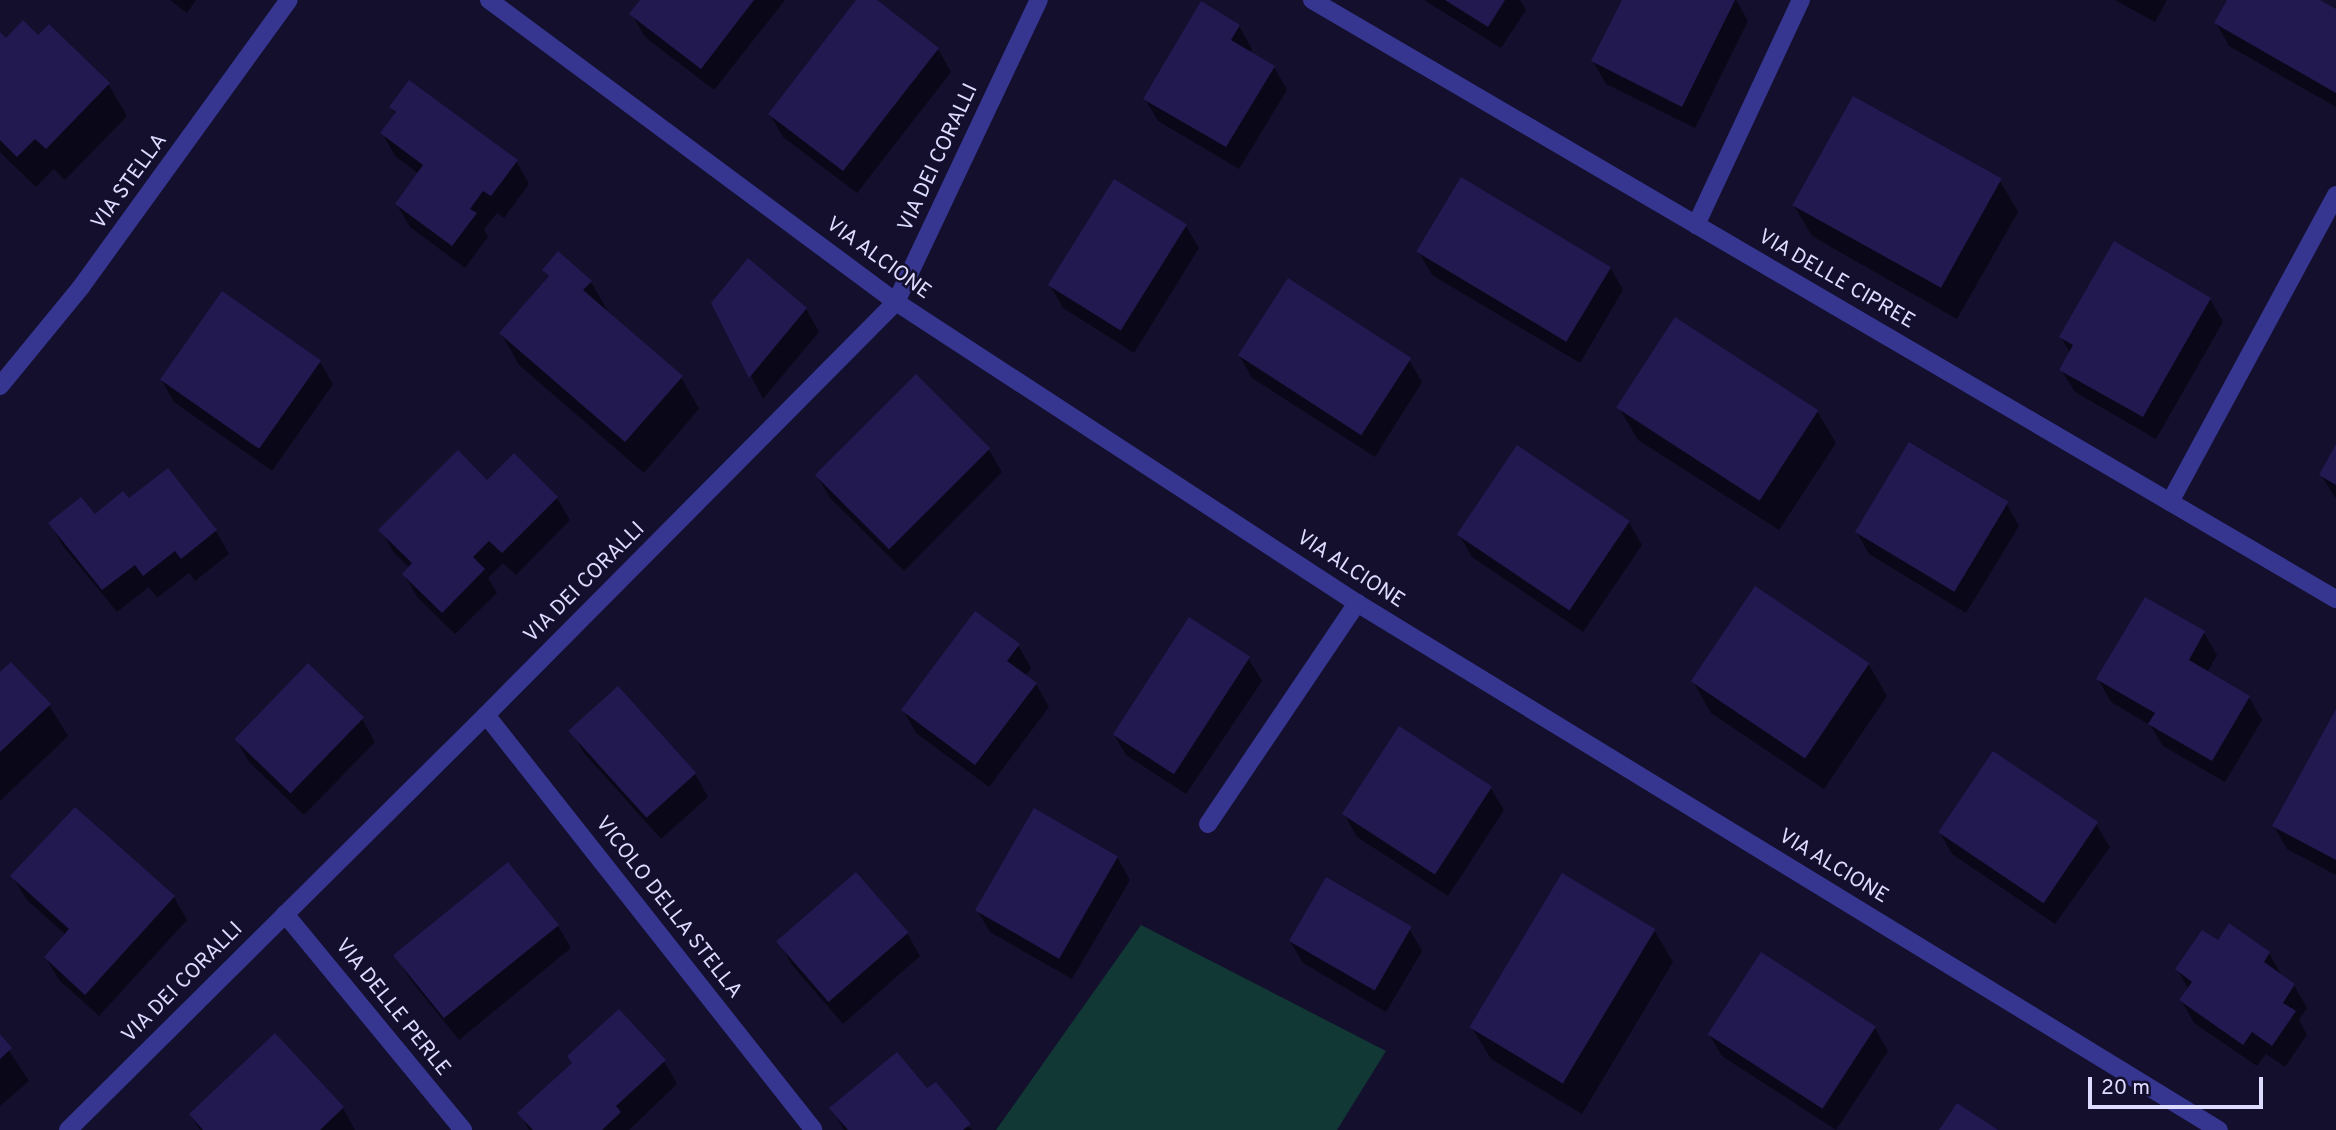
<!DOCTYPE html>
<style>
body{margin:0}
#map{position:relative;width:2336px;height:1130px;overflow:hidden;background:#130f2d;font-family:Overpass,sans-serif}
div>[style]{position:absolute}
.green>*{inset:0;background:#113835}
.shadow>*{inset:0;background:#0007}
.building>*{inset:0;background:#221950;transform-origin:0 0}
.minor>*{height:18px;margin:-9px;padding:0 9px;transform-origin:9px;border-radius:9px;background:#363690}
span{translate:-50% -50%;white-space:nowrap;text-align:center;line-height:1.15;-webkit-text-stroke:5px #130f2d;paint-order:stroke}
.street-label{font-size:21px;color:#dddbff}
.scale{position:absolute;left:2088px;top:1077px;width:175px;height:32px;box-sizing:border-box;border:4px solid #dddbff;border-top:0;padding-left:9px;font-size:21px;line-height:24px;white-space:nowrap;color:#dddbff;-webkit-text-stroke:5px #130f2d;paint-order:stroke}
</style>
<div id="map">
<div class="green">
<div style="clip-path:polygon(1141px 925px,1386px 1051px,1337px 1130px,996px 1130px)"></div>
</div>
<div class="shadow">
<div style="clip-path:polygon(170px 0,196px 0,187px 13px)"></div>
<div style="clip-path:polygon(643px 0,785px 0,714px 90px,645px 37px,632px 14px)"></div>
<div style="clip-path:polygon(858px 0,874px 0,938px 49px,951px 72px,857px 193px,783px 137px,770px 114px)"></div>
<div style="clip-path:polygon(1424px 0,1520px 0,1526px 10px,1501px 48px)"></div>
<div style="clip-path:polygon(1624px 0,1736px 0,1748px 21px,1695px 128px,1606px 84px,1593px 61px)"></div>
<div style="clip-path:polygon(2115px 0,2167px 0,2155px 22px)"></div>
<div style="clip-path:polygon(2229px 0,2316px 0,2336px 11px,2336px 107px,2229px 46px,2216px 23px)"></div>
<div style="clip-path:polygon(1239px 26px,1252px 49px,1250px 53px,1274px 67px,1287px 90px,1239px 169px,1158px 121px,1145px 99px)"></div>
<div style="clip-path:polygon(0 34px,6px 40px,38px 37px,108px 84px,127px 116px,65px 180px,54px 169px,36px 187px,0 152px)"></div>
<div style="clip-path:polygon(391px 107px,516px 161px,529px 184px,504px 218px,497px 213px,484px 229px,488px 237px,465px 268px,410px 227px,397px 205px,419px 174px,395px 156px,382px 133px,396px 116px)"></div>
<div style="clip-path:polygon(2000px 181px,2018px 212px,1957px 319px,1812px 236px,1793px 204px)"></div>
<div style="clip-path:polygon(1186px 226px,1199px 248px,1134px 353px,1063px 308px,1050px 285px)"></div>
<div style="clip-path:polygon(1419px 252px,1610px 267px,1623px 290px,1580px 363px,1432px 275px)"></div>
<div style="clip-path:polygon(544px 270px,591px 282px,609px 313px,681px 377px,699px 409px,644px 473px,519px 365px,501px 333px,549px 278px)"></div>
<div style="clip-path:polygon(2210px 299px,2223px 322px,2156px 439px,2075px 392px,2061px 370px,2070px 353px,2061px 337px)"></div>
<div style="clip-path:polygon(713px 303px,806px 309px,819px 332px,763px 399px)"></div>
<div style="clip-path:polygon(1239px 355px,1409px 360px,1422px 382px,1375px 457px,1252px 378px)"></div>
<div style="clip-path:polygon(320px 362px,333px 384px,272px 471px,174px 402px,161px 379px)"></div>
<div style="clip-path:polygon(1619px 408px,1817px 411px,1836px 443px,1779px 530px,1638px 440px)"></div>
<div style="clip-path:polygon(2336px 448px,2336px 499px,2321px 475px)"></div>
<div style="clip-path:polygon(989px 450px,1002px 472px,904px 571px,830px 498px,817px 476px)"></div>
<div style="clip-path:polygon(168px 470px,216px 531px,229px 554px,195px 581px,189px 573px,157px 598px,149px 587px,117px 612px,63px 546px,50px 523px,94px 517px,129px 501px)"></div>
<div style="clip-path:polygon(557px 498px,570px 520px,516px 575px,503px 563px,488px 578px,497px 593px,455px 634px,417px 597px,404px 574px,410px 568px,394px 553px,381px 530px)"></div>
<div style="clip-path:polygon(2006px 503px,2019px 526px,1966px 613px,1869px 554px,1856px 531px)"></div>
<div style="clip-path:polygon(1629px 522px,1642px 545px,1583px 632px,1472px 557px,1459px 535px)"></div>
<div style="clip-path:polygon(2204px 633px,2217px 655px,2207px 673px,2249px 697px,2262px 720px,2225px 782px,2163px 746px,2150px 725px,2111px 702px,2098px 679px)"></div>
<div style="clip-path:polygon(1018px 645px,1031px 668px,1025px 676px,1036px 684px,1049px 707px,989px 787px,916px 733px,903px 710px)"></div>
<div style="clip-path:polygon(1248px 658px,1262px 681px,1186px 794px,1126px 755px,1113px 733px)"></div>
<div style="clip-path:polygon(1869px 665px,1887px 696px,1824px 789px,1711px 713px,1693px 681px)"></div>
<div style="clip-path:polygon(0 674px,49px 705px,68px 736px,0 801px)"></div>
<div style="clip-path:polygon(618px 688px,695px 774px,708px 797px,661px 839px,584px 753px,571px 730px)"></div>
<div style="clip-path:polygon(2336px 712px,2336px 875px,2287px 849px,2274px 826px)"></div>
<div style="clip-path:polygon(362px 719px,375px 742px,304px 815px,249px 762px,236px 739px)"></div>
<div style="clip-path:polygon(1490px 787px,1504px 810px,1448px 896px,1357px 837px,1344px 814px)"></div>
<div style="clip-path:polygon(2096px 824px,2110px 847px,2055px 924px,1952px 854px,1939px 831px)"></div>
<div style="clip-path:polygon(1117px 857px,1130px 880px,1072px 979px,990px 932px,977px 910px)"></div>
<div style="clip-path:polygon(856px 875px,907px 933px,920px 956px,843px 1024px,792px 965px,779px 942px)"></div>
<div style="clip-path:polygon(13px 877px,174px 897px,187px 920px,99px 1016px,59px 980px,46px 958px,66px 935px,26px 899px)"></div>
<div style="clip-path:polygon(558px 926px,571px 948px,459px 1040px,410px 979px,396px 957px)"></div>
<div style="clip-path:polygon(1409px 928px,1422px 951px,1386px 1012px,1303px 963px,1290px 941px)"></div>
<div style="clip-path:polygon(1654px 930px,1673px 962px,1582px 1114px,1491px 1059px,1472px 1028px)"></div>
<div style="clip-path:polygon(2218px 943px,2269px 953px,2282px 976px,2294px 985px,2307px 1008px,2299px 1020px,2307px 1035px,2285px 1067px,2266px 1054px,2257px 1066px,2194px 1023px,2181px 1000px,2189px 990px,2177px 969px)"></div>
<div style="clip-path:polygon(1875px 1028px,1888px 1051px,1836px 1130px,1722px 1056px,1709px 1034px)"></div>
<div style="clip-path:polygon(275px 1036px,343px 1108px,355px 1130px,200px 1130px,191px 1115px)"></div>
<div style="clip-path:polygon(0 1037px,29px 1081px,0 1106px)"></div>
<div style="clip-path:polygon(664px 1061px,677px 1084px,629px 1130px,529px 1130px,520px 1113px)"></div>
<div style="clip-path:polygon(927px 1090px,972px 1130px,844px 1130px,832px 1108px)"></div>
</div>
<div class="building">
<div style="clip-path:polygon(640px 0,754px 0,701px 69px,629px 14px)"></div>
<div style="clip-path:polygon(856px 0,877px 0,939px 48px,843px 171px,768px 114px)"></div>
<div style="clip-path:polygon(1445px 0,1505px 0,1488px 27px)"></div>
<div style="clip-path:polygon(1622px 0,1735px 0,1682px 107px,1591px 61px)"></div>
<div style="clip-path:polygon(2227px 0,2320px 0,2336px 9px,2336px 93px,2214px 23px)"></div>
<div style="clip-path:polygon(1201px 1px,1240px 25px,1231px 40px,1275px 66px,1226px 147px,1143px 99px)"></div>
<div style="clip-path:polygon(23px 20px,38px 35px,49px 24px,110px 83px,46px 149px,35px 139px,17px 157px,0 140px,0 32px,6px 38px)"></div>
<div style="clip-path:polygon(409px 80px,518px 160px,491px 196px,483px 191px,470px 209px,477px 213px,452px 246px,395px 204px,423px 165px,380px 133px,396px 112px,389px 107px)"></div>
<div style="left:1853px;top:96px;width:170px;height:125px;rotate:29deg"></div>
<div style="left:1461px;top:177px;width:175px;height:87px;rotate:31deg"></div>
<div style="left:1114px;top:179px;width:86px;height:125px;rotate:32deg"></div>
<div style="clip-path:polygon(2114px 241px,2211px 298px,2143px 417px,2059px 370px,2073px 345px,2059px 337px)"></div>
<div style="clip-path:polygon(558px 251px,592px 281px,583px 290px,683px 376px,625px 442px,499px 333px,549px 276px,542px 270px)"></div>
<div style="clip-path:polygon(748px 258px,807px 308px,749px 378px,711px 303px)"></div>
<div style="left:1288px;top:278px;width:147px;height:92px;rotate:33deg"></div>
<div style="left:222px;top:291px;width:121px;height:108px;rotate:35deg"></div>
<div style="left:1675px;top:317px;width:171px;height:108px;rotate:33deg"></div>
<div style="left:916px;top:374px;width:105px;height:143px;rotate:45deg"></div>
<div style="left:1909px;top:442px;width:116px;height:105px;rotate:31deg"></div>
<div style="clip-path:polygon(2336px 444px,2336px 485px,2319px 475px)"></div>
<div style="left:1517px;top:445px;width:136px;height:108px;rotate:34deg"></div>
<div style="clip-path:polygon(458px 450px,487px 480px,514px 453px,558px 497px,502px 553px,489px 541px,473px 557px,485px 569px,442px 613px,402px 574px,412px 563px,378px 530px)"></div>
<div style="clip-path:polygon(168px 468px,217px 530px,181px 559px,175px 551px,143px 576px,135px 565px,102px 590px,48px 523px,81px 497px,95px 514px,123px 491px,129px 498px)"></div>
<div style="left:1755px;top:586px;width:138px;height:115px;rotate:34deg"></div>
<div style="clip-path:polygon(2145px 597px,2205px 631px,2189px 660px,2250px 696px,2212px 761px,2148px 724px,2155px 713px,2096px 679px)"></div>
<div style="clip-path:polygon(975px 611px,1020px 644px,1007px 661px,1037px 683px,975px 765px,901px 710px)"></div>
<div style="left:1189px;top:617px;width:73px;height:140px;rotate:33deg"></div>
<div style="clip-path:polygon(11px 662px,51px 704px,0 752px,0 672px)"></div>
<div style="left:308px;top:663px;width:78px;height:106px;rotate:44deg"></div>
<div style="left:618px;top:686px;width:117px;height:67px;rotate:48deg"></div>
<div style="clip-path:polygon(2336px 709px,2336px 860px,2272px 826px)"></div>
<div style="left:1399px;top:726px;width:111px;height:105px;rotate:33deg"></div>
<div style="left:1993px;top:751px;width:127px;height:98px;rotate:34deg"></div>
<div style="clip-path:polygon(75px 807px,175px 896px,85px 995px,44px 957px,69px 929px,10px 876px)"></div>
<div style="left:1034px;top:808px;width:97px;height:118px;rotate:30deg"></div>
<div style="left:508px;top:862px;width:81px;height:148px;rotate:51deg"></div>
<div style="left:856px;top:872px;width:80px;height:106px;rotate:49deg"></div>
<div style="left:1562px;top:873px;width:109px;height:180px;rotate:31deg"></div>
<div style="left:1326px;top:877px;width:99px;height:74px;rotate:30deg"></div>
<div style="clip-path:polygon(2229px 923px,2270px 952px,2264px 962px,2295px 984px,2283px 1003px,2296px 1011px,2272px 1046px,2252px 1032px,2243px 1045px,2179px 1000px,2192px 982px,2175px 969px,2202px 930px,2218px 940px)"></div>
<div style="left:1761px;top:952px;width:137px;height:98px;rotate:33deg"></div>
<div style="clip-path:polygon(619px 1009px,666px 1060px,616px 1106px,621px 1112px,602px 1130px,533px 1130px,517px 1113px,572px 1063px,567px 1056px)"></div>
<div style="clip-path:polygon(275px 1033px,344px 1107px,320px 1130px,203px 1130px,189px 1114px)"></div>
<div style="clip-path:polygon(0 1034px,12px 1048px,0 1059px)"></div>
<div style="clip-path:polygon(897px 1052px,927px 1088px,936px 1082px,971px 1124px,963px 1130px,848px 1130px,829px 1108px)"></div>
<div style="clip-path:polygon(1957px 1103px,1998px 1130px,1939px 1130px)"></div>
</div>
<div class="minor">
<div style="left:489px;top:0;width:507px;rotate:36.58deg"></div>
<div style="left:896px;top:302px;width:551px;rotate:33.14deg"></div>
<div style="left:1357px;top:603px;width:1010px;rotate:31.44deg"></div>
<div style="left:1312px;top:0;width:1186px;rotate:30.33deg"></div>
<div style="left:1696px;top:225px;width:248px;rotate:-65deg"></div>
<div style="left:0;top:386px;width:128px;rotate:-50.7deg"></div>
<div style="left:81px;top:287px;width:354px;rotate:-54.1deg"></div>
<div style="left:2170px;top:502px;width:349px;rotate:-61.6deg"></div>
<div style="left:486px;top:715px;width:528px;rotate:51.7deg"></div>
<div style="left:1208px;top:824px;width:267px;rotate:-56deg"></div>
<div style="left:285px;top:914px;width:280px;rotate:50.5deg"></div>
<div style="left:68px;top:1130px;width:589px;rotate:-44.79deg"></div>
<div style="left:486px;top:715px;width:582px;rotate:-45.21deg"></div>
<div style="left:896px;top:302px;width:334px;rotate:-64.7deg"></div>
</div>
<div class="street-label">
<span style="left:939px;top:158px;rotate:-65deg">VIA DEI CORALLI</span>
<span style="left:130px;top:182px;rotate:-54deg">VIA STELLA</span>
<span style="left:878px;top:259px;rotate:36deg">VIA ALCIONE</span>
<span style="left:1836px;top:280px;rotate:30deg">VIA DELLE CIPREE</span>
<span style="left:1350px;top:570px;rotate:33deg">VIA ALCIONE</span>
<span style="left:585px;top:583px;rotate:-45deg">VIA DEI CORALLI</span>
<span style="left:1833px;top:867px;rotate:31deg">VIA ALCIONE</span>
<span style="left:668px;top:908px;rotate:52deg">VICOLO DELLA STELLA</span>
<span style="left:183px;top:983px;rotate:-45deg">VIA DEI CORALLI</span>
<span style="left:392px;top:1008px;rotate:51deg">VIA DELLE PERLE</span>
</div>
<div class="scale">20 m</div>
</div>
